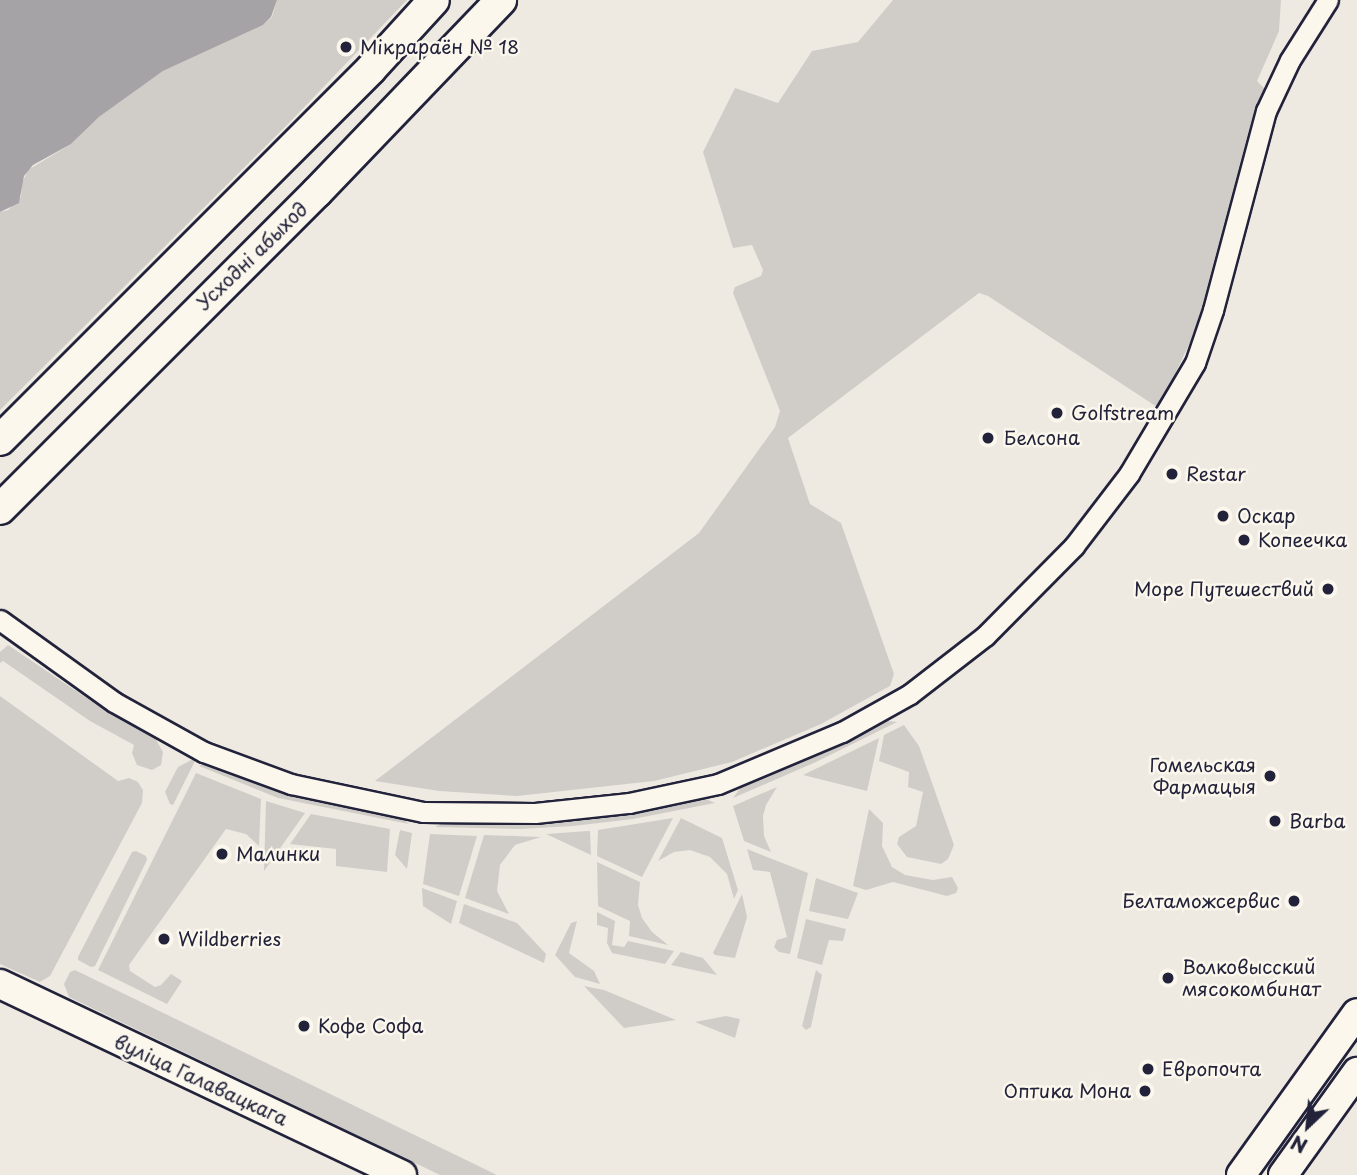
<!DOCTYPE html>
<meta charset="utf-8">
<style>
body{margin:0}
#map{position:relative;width:1357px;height:1175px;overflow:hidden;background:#eeeae2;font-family:"Playpen Sans",sans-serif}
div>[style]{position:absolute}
.green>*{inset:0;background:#d0cdc9}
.water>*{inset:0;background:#a6a3a7}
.roads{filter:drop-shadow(2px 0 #22223b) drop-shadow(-2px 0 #22223b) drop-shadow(0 2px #22223b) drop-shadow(0 -2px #22223b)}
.street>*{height:19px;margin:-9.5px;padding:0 9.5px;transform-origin:9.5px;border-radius:9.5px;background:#fbf7ec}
.secondary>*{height:28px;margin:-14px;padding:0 14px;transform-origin:14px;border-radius:14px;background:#fbf7ec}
.primary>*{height:30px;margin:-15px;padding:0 15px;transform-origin:15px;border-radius:15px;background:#fbf7ec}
.dots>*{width:19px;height:19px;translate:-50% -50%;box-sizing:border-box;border:4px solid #fbf7ec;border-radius:50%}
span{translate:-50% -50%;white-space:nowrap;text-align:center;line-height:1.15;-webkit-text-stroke:5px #fbf7ec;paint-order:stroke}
.poi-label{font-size:19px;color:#22223b}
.left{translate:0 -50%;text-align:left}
.right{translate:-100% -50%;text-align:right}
.street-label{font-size:19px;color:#22223b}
.north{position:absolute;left:1273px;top:1091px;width:70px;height:70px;-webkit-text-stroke:5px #fbf7ec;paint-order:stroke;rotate:206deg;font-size:19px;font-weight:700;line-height:28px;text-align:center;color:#22223b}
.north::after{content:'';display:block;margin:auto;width:24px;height:32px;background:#22223b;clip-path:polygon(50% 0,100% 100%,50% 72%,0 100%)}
</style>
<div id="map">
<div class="green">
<div style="clip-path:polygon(277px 0,407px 0,288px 124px,0 410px,0 212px,8px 210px,21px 197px,22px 183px,28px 170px,71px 144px,99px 117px,163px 71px,263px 25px,272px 17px)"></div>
<div style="clip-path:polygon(893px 0,1281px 0,1279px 31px,1257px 81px,1267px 91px,1245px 146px,1214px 274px,1191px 340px,1162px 402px,1158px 407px,1154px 405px,988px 296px,979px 293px,788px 438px,810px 504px,841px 523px,894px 674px,890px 686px,821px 724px,732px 762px,654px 781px,517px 796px,439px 791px,375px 781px,699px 533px,775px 427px,780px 411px,733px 293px,735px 287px,761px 276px,763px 270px,752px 245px,733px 248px,703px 152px,735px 88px,778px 103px,812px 51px,858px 42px)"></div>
<div style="clip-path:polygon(8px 645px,97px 705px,155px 738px,163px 752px,161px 765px,152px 770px,137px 765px,132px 753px,134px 745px,90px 721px,3px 661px,0 663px,0 652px)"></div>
<div style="clip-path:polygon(0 696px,118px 781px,129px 778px,138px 782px,143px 790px,142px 803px,50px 976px,40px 982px,0 964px)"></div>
<div style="clip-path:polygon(888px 721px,897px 722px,816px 762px,733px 798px,741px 787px)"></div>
<div style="clip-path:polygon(904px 725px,919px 746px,954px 845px,948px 859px,941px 864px,907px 857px,897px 844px,899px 837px,916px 826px,923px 792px,908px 787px,909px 772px,879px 761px,884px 735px)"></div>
<div style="clip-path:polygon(879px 738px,867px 791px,803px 775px)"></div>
<div style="clip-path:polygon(197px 757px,173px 805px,170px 804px,165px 792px,178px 767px)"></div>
<div style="clip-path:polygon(207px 762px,276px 790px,400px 817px,409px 824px,278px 798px,199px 766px)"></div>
<div style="clip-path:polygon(196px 773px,261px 799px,259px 846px,246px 834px,226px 829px,129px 965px,130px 971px,155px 987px,161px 985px,171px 974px,182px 981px,167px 1004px,98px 970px)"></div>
<div style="clip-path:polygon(777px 787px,766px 805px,763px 816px,764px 836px,771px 852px,744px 841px,733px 806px)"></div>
<div style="clip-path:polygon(695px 799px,706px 799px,715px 803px,633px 819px,573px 826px,521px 829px,435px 827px,445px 822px,520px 823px,589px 818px)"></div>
<div style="clip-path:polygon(266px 801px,305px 813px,264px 871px)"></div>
<div style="clip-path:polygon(869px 809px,883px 823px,882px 846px,892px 867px,905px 875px,933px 880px,952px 877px,958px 888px,956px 893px,947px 896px,893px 882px,866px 890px,853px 886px)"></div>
<div style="clip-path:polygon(311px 814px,390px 829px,387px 872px,336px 866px,336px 849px,290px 844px)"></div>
<div style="clip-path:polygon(673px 818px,642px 877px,597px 856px,598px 830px)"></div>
<div style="clip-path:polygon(681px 818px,722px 838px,738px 890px,734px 899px,727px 874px,710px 857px,690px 850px,674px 852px,658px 861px)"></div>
<div style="clip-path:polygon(400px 830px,412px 833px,407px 869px,395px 855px)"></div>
<div style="clip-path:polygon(590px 831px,591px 855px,546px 834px,588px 831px)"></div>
<div style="clip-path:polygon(430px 834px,477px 836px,459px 896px,423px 884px)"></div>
<div style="clip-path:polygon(484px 835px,541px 837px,515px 845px,500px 865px,497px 891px,509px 914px,465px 898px)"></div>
<div style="clip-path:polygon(747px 849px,808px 873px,790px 954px,779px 952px,774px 947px,777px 940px,787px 937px,770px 872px,753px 870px)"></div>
<div style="clip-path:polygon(136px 851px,146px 856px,147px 860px,95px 966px,91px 967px,78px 960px,78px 957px,132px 852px)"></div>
<div style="clip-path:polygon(597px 862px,640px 882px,638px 905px,642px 918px,652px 932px,668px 945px,629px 936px,630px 921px,598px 906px)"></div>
<div style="clip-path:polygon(816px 878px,858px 893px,848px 919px,809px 911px)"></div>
<div style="clip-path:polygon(422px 888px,457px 901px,451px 924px,423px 906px)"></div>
<div style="clip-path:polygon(742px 894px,747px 917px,735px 958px,715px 955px,713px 953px)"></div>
<div style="clip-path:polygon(464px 904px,517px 923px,546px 954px,544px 963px,459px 923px)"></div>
<div style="clip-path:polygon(597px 912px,615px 921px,612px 945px,624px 947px,628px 941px,674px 951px,665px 964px,612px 953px,607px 943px,608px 928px,597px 925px)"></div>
<div style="clip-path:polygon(806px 919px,846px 929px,843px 941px,829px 940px,822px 965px,797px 958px)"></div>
<div style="clip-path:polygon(577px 921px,569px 953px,594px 971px,600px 984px,575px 977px,555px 955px,571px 923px)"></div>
<div style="clip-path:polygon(681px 952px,703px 958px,717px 975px,671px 965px)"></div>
<div style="clip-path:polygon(75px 970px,497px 1175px,440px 1175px,69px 997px,64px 984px,70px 972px)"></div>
<div style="clip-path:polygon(816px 970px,822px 975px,811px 1027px,806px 1030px,802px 1026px)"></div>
<div style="clip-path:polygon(584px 986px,604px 990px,676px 1020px,624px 1028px)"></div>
<div style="clip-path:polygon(726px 1016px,740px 1019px,735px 1038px,695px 1022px)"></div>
</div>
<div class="water">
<div style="clip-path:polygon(0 0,277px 0,271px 17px,263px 25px,163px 71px,99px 117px,71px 144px,33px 165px,24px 176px,19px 203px,0 212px)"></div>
</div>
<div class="roads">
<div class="street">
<div style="left:0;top:620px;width:140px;rotate:35.7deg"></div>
<div style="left:114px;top:702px;width:103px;rotate:29.1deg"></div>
<div style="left:204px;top:752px;width:93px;rotate:20.2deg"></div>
<div style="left:291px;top:784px;width:135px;rotate:12deg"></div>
<div style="left:423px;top:812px;width:112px;rotate:0.5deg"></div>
<div style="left:535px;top:813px;width:95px;rotate:-6.1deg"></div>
<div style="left:629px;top:803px;width:91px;rotate:-12.1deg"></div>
<div style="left:718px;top:784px;width:134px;rotate:-22.8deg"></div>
<div style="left:842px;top:732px;width:78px;rotate:-29.2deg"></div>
<div style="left:910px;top:694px;width:95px;rotate:-37.7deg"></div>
<div style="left:985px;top:636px;width:127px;rotate:-45.3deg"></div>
<div style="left:1074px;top:546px;width:91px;rotate:-52.6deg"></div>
<div style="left:1129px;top:474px;width:129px;rotate:-59.3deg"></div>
<div style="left:1195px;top:363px;width:56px;rotate:-71.2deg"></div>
<div style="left:1213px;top:310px;width:206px;rotate:-75.1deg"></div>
<div style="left:1266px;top:111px;width:56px;rotate:-64.8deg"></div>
<div style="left:1290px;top:60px;width:71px;rotate:-57.7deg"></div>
</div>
<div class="secondary">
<div style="left:0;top:984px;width:445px;rotate:25.4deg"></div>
<div style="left:1241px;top:1175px;width:199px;rotate:-54.4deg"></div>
<div style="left:1283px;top:1175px;width:127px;rotate:-54.3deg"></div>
</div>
<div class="primary">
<div style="left:0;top:440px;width:525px;rotate:-45deg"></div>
<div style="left:371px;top:69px;width:93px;rotate:-47.6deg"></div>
<div style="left:0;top:509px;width:448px;rotate:-45deg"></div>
<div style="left:317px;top:192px;width:266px;rotate:-46.2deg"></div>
</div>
</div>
<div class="dots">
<div style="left:346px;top:47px;background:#22223b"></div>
<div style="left:1057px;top:413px;background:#22223b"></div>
<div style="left:988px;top:438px;background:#22223b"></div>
<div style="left:1172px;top:474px;background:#22223b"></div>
<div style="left:1223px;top:516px;background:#22223b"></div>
<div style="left:1244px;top:540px;background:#22223b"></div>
<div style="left:1328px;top:589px;background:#22223b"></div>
<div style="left:1270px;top:776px;background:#22223b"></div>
<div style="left:1275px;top:821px;background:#22223b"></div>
<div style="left:222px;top:854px;background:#22223b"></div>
<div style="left:1294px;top:901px;background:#22223b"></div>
<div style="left:164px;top:939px;background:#22223b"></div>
<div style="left:1168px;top:978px;background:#22223b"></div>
<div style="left:304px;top:1026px;background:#22223b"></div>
<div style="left:1148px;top:1069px;background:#22223b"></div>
<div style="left:1145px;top:1091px;background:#22223b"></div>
</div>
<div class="poi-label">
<span class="left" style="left:360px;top:47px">Мікрараён № 18</span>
<span class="left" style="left:1071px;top:413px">Golfstream</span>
<span class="left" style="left:1004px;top:438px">Белсона</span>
<span class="left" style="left:1186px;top:474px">Restar</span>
<span class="left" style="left:1237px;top:516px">Оскар</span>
<span class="left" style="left:1258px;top:540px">Копеечка</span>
<span class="right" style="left:1314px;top:589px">Море Путешествий</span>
<span class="right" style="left:1256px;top:776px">Гомельская<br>Фармацыя</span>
<span class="left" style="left:1289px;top:821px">Barba</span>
<span class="left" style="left:236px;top:854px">Малинки</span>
<span class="right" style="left:1280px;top:901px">Белтаможсервис</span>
<span class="left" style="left:178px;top:939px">Wildberries</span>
<span class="left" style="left:1182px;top:978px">Волковысский<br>мясокомбинат</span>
<span class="left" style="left:318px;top:1026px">Кофе Софа</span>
<span class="left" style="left:1162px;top:1069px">Европочта</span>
<span class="right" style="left:1131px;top:1091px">Оптика Мона</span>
</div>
<div class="street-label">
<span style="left:252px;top:256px;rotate:-44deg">Усходні абыход</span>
<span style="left:201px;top:1080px;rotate:25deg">вуліца Галавацкага</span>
</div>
<div class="north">N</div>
</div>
